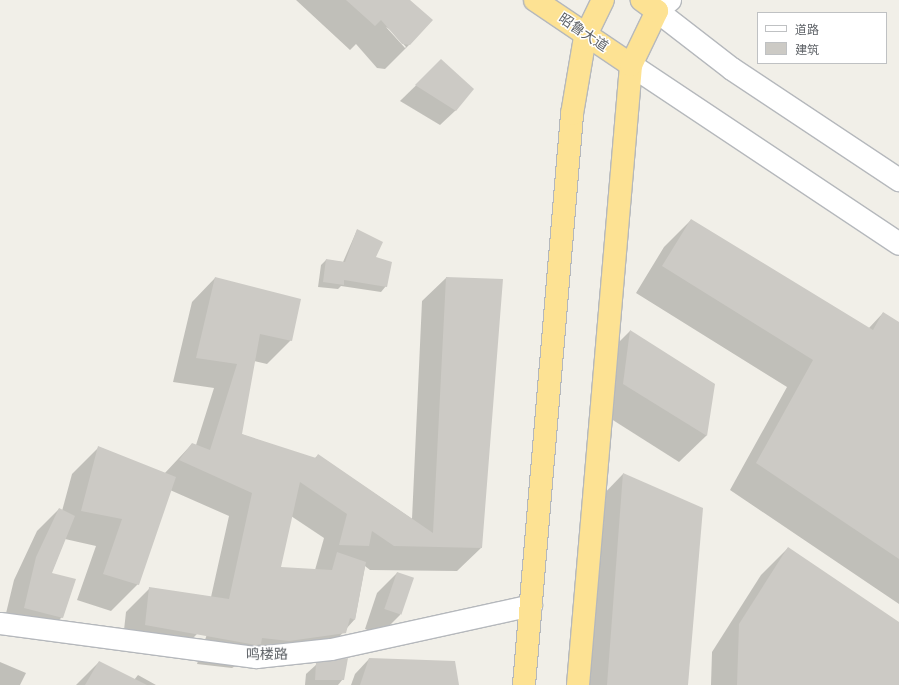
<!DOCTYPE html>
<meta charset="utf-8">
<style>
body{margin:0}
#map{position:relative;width:899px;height:685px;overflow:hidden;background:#f1efe8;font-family:"Fira Sans Condensed","Noto Sans SC",sans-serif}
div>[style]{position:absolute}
.shadow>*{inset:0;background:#0003}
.building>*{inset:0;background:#cccac5;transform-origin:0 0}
.roads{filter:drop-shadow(1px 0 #b5b8bc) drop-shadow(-1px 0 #b5b8bc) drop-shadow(0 1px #b5b8bc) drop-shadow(0 -1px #b5b8bc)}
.street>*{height:21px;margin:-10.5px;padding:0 10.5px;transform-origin:10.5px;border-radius:10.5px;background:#fff}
.secondary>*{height:22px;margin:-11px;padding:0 11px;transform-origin:11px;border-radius:11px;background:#fff}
.highway>*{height:22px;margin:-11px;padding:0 11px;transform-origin:11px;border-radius:11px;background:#fde293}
span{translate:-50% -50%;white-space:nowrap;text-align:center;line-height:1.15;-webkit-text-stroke:3px #fff;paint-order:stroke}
.street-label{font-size:14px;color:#5f6368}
.legend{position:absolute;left:757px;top:12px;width:130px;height:52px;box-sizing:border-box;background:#fff;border:1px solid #bfc1c3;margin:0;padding:5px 7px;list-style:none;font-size:12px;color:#5f6368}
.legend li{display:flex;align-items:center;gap:8px;height:20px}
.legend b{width:20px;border:1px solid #bfc1c3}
</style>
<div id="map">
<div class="shadow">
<div style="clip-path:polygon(evenodd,296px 0,408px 0,410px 44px,385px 69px,377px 68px,356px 44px,350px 50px,296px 0,386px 27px,391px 30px,406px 47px,405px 48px,386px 27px)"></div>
<div style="clip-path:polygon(441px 61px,456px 110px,440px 125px,400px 101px)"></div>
<div style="clip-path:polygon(691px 220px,868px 329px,883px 313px,899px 323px,899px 604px,730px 490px,787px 387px,636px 293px,664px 247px)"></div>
<div style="clip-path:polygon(357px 230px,375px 258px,386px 286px,381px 292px,341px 286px,338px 289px,318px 287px,321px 265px,326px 260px,343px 262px)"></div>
<div style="clip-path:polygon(evenodd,215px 278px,291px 340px,267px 364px,254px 361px,241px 434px,314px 459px,318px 455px,412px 519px,422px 301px,446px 278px,481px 548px,457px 571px,370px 570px,365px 566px,355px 619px,321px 657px,242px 662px,232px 668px,197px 664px,208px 631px,199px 632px,176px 655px,122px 648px,126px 612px,150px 588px,211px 597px,229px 516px,170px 490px,138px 584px,111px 611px,77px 600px,96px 546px,65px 539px,51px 574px,62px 617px,40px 639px,2px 630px,14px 580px,37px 531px,59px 509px,62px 511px,72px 474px,99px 447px,164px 474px,192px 444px,196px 445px,214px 388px,173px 382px,192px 302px,215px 278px,291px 516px,324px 538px,315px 570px,280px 568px,291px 516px)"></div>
<div style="clip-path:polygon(630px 331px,714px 384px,706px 436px,679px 462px,597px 410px,603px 358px)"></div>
<div style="clip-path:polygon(623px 474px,687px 685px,582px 685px,597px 501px)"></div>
<div style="clip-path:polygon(788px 548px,899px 623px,899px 685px,711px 685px,712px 652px,761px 575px)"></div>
<div style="clip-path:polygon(397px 573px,400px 615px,380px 635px,365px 629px,377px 593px)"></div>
<div style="clip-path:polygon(369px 659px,458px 685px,351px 685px,355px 674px)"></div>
<div style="clip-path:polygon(0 662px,26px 673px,20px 685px,0 685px)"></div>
<div style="clip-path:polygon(99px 662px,134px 680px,138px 675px,156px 685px,76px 685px)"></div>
<div style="clip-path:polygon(317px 664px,343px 679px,338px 685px,305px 685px,306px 674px)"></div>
</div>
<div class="building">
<div style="clip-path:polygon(346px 0,410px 0,433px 20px,410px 45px,402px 44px,381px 20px,375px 26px)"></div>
<div style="clip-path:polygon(441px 59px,474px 89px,456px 111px,415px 85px)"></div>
<div style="clip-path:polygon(691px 219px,873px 330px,883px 312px,899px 322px,899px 559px,756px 463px,813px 360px,662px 266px)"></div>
<div style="clip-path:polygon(357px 229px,383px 242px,376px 257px,392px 262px,387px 287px,344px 280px,344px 285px,323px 282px,326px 259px,345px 262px)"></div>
<div style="clip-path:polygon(215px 277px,301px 299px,292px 341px,260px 334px,242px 434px,316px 458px,318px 454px,433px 533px,446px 277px,503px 279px,482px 548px,394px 546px,372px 531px,369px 546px,339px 545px,347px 514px,300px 482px,281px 567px,332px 570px,337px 552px,366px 562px,355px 620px,350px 618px,346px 633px,289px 641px,262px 638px,261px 644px,256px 645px,145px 625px,149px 587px,229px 599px,252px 493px,179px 460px,192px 443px,210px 450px,237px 364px,196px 358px)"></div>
<div style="clip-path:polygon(630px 330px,715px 384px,707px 436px,623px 384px)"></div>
<div style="clip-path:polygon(98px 446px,176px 477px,139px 585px,103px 574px,122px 519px,81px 511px)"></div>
<div style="clip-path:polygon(623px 473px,703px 508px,688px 685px,607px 685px)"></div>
<div style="clip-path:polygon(59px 508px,75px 516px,52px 573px,76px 579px,63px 618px,24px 608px,36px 557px)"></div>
<div style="clip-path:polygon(788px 547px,899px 622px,899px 685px,737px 685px,739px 624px)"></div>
<div style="left:397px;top:572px;width:18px;height:39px;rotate:19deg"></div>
<div style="clip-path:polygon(348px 658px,344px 680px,315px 680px,316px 663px)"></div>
<div style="clip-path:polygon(369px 658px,455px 661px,459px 685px,360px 685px)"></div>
<div style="clip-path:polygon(99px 661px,147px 685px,85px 685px)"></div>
</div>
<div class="roads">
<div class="street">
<div style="left:0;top:623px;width:258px;rotate:7.6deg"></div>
<div style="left:256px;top:657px;width:75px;rotate:-6.1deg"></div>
<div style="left:331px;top:649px;width:205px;rotate:-12.4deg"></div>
</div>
<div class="secondary">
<div style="left:670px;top:0;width:17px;rotate:140deg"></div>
<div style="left:657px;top:11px;width:95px;rotate:37.7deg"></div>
<div style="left:732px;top:69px;width:201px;rotate:33.6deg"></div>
<div style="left:631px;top:65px;width:322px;rotate:33.7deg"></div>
</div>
<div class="highway">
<div style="left:535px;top:0;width:116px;rotate:34.1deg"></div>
<div style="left:524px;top:685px;width:573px;rotate:-85.19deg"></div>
<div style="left:572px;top:114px;width:78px;rotate:-80.4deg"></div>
<div style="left:585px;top:37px;width:41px;rotate:-64.1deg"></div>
<div style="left:578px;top:685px;width:622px;rotate:-85.11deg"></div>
<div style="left:631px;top:65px;width:60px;rotate:-64.3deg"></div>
<div style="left:657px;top:11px;width:19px;rotate:-144deg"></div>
</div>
</div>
<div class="street-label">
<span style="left:583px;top:33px;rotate:34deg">昭鲁大道</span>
<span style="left:267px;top:655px;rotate:-1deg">鸣楼路</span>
</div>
<ul class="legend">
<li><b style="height:5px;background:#fff"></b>道路</li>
<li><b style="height:11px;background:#cccac5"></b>建筑</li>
</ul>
</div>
